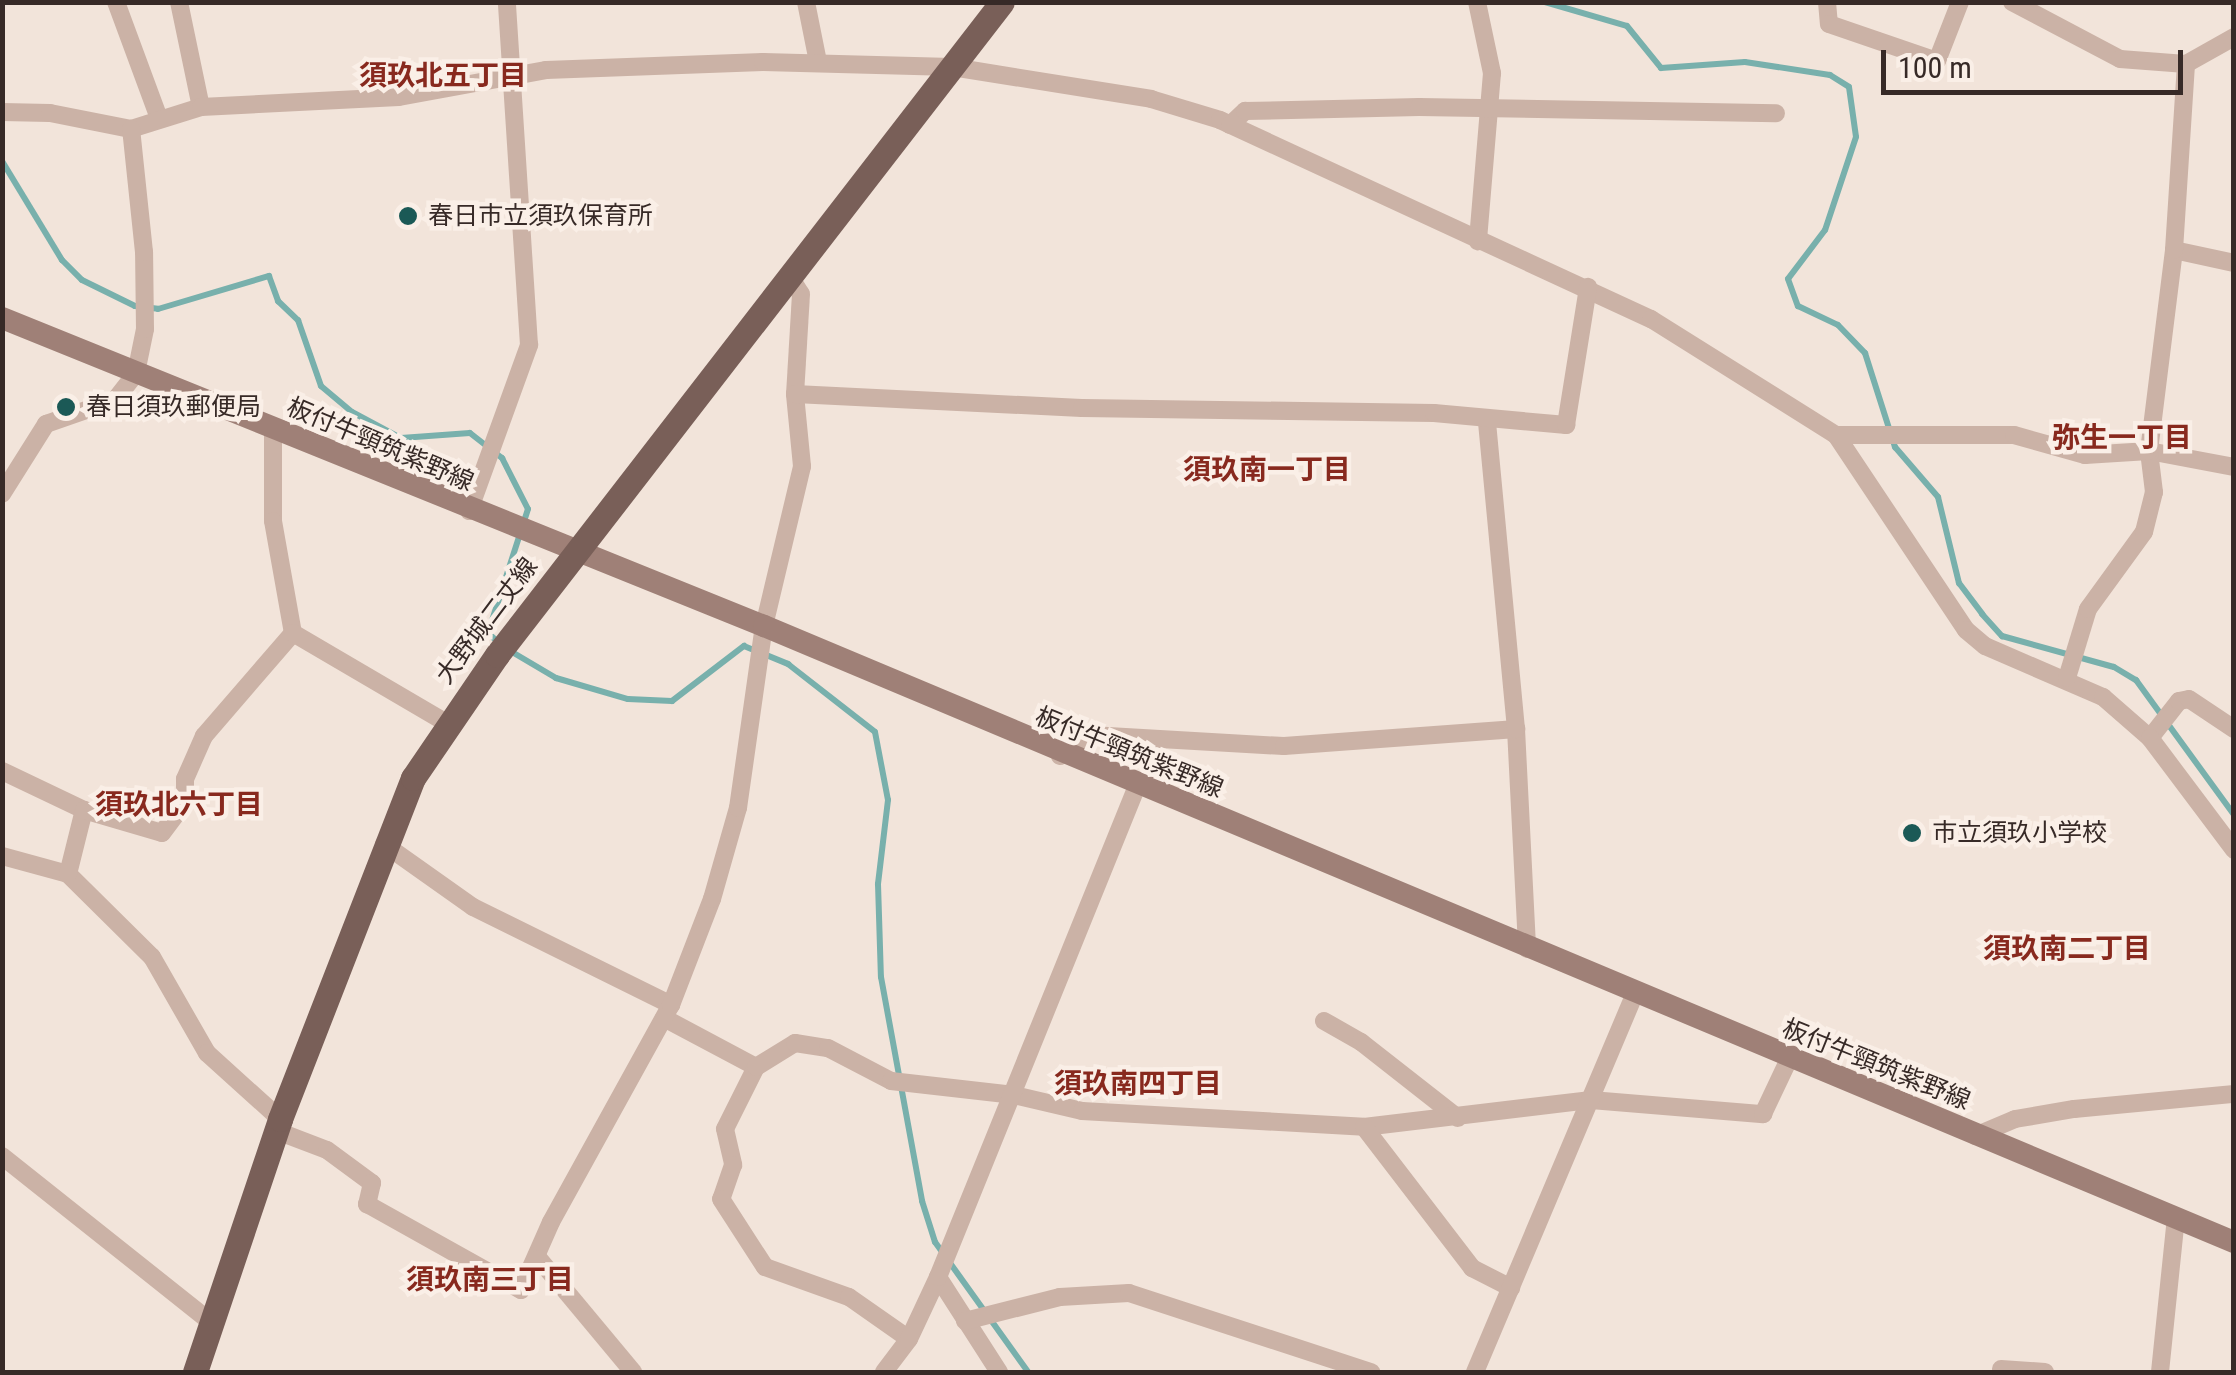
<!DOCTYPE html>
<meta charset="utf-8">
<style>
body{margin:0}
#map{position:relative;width:2236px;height:1375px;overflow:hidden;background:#f2e4da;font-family:"Roboto Condensed","Noto Sans JP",sans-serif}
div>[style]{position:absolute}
.stream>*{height:6px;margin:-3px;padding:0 3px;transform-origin:3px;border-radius:3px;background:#78b0ac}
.street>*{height:18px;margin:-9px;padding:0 9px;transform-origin:9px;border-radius:9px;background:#cbb2a6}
.secondary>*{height:22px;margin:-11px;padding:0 11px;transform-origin:11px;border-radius:11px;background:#9f8077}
.primary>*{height:25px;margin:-12.5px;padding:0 12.5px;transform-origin:12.5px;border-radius:12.5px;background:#795f58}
.dots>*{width:28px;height:28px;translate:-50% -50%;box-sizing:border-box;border:5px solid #faefe7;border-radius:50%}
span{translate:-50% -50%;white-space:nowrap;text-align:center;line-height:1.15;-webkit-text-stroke:9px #faefe7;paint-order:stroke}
.poi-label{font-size:25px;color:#372a27}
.left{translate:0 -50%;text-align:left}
.street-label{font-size:25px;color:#372a27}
.neighbourhood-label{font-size:28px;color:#88291e;font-weight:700}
.frame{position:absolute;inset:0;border:5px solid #372a27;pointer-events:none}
.scale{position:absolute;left:1881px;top:50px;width:302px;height:45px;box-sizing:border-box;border:5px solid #372a27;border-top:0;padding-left:12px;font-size:30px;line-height:35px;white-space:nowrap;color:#372a27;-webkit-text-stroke:8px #faefe7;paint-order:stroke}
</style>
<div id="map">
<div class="stream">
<div style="left:1545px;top:2px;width:85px;rotate:16.3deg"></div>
<div style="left:1627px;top:26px;width:54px;rotate:51deg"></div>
<div style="left:1661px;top:68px;width:84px;rotate:-4.1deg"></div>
<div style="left:1745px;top:62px;width:86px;rotate:8.7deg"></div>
<div style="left:1830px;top:75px;width:22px;rotate:32deg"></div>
<div style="left:1849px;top:87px;width:50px;rotate:82deg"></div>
<div style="left:1856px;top:137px;width:98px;rotate:108.4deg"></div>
<div style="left:1825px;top:230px;width:61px;rotate:127.1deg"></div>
<div style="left:1788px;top:279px;width:29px;rotate:70deg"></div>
<div style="left:1798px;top:306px;width:44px;rotate:25.4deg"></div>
<div style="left:1838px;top:325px;width:39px;rotate:46deg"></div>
<div style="left:1865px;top:353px;width:99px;rotate:72.3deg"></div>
<div style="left:1895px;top:447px;width:66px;rotate:49.3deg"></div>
<div style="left:1938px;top:497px;width:89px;rotate:76.3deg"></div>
<div style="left:1959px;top:583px;width:39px;rotate:53deg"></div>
<div style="left:1982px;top:614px;width:30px;rotate:48deg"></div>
<div style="left:2002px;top:636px;width:116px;rotate:15.5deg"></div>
<div style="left:2114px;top:667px;width:26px;rotate:31deg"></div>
<div style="left:2136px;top:680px;width:167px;rotate:54deg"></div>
<div style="left:2px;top:161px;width:116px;rotate:58.8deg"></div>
<div style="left:62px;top:260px;width:28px;rotate:45deg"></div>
<div style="left:82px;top:280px;width:59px;rotate:26.1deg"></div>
<div style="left:135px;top:306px;width:23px;rotate:7deg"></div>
<div style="left:158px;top:309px;width:116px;rotate:-16.6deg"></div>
<div style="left:269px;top:276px;width:27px;rotate:70deg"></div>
<div style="left:278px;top:301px;width:28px;rotate:44deg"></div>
<div style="left:298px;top:320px;width:70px;rotate:70.8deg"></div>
<div style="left:321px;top:386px;width:40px;rotate:40deg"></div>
<div style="left:352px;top:412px;width:55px;rotate:28deg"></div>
<div style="left:401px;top:438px;width:69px;rotate:-4.1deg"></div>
<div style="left:470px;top:433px;width:41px;rotate:38deg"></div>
<div style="left:502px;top:458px;width:57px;rotate:63deg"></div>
<div style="left:528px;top:509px;width:130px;rotate:107.9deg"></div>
<div style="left:488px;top:633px;width:12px;rotate:42deg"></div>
<div style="left:507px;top:649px;width:57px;rotate:30.6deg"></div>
<div style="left:556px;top:678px;width:75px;rotate:16.3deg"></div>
<div style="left:628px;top:699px;width:44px;rotate:2.6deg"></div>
<div style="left:672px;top:701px;width:91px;rotate:-37.4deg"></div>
<div style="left:744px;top:646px;width:48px;rotate:22.2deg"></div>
<div style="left:788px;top:664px;width:110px;rotate:38deg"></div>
<div style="left:875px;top:732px;width:69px;rotate:79.2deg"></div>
<div style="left:888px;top:800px;width:85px;rotate:96.8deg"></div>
<div style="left:878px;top:884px;width:93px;rotate:88.2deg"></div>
<div style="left:881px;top:977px;width:228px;rotate:79.6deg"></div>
<div style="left:922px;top:1201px;width:43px;rotate:72.4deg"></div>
<div style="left:935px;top:1242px;width:160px;rotate:54.4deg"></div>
</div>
<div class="street">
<div style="left:116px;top:2px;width:124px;rotate:69.7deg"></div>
<div style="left:179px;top:2px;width:107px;rotate:78.2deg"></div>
<div style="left:806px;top:2px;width:61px;rotate:78.7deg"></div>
<div style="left:1477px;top:2px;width:73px;rotate:78.1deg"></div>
<div style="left:1492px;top:73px;width:169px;rotate:94.8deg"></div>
<div style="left:1827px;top:2px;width:22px;rotate:85deg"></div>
<div style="left:1829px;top:24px;width:114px;rotate:18.9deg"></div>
<div style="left:1937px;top:61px;width:63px;rotate:-68.7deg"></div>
<div style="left:2012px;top:2px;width:122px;rotate:27.8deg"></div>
<div style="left:2120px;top:59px;width:66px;rotate:4.3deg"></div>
<div style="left:2px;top:112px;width:48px;rotate:1.2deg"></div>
<div style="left:50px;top:113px;width:83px;rotate:11.2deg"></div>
<div style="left:131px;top:129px;width:73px;rotate:-17.4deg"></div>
<div style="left:201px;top:107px;width:198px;rotate:-2.9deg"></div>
<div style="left:399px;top:97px;width:149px;rotate:-10.4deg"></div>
<div style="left:546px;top:70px;width:217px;rotate:-2.1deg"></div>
<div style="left:763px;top:62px;width:189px;rotate:1.5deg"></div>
<div style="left:952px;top:67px;width:202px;rotate:9.1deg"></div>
<div style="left:1151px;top:99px;width:72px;rotate:16.9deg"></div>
<div style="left:1220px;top:120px;width:475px;rotate:24.8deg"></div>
<div style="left:1651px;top:319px;width:218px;rotate:32.1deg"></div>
<div style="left:1836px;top:435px;width:234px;rotate:56.3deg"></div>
<div style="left:1966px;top:630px;width:25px;rotate:40deg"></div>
<div style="left:1985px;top:646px;width:129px;rotate:23.4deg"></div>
<div style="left:2103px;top:697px;width:62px;rotate:41.1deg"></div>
<div style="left:2150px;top:738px;width:47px;rotate:-51.9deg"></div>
<div style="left:2179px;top:701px;width:10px;rotate:-11deg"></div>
<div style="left:2189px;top:699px;width:54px;rotate:33.7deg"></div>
<div style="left:1230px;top:125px;width:21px;rotate:-43deg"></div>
<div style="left:1245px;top:111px;width:174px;rotate:-1.3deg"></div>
<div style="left:1419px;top:107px;width:357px;rotate:1deg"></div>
<div style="left:2174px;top:250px;width:61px;rotate:12.2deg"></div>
<div style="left:789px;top:275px;width:22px;rotate:58deg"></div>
<div style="left:801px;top:294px;width:100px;rotate:93.4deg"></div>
<div style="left:273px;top:430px;width:91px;rotate:90deg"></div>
<div style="left:273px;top:521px;width:114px;rotate:79.9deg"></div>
<div style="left:1836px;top:435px;width:178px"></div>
<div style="left:2014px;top:435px;width:74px;rotate:15.7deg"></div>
<div style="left:2085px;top:455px;width:64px;rotate:-3.6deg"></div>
<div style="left:2149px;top:451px;width:86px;rotate:10.7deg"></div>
<div style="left:2px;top:494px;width:83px;rotate:-57.8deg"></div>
<div style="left:46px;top:424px;width:73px;rotate:-19.2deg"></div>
<div style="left:115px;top:400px;width:34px;rotate:-52deg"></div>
<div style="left:136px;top:373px;width:45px;rotate:-78.4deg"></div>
<div style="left:145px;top:329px;width:77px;rotate:-90.7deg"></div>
<div style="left:144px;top:252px;width:124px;rotate:-96deg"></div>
<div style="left:469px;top:511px;width:177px;rotate:-70.1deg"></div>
<div style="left:529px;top:345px;width:344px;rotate:-93.7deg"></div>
<div style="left:2067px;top:678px;width:72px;rotate:-73.1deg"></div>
<div style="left:2088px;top:609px;width:95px;rotate:-54deg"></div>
<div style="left:2144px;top:532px;width:41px;rotate:-76deg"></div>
<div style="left:2154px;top:492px;width:41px;rotate:-97deg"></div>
<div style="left:2149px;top:451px;width:203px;rotate:-82.9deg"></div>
<div style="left:2174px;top:250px;width:186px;rotate:-86.3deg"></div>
<div style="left:2186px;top:64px;width:55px;rotate:-29.4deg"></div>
<div style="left:1516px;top:729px;width:220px;rotate:87.1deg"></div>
<div style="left:2150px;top:738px;width:140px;rotate:53.1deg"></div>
<div style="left:1060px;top:756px;width:37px;rotate:-34deg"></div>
<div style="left:1091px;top:735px;width:193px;rotate:3.3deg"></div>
<div style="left:1284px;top:746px;width:233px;rotate:-4.2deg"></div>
<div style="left:1516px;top:729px;width:310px;rotate:-95.4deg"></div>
<div style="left:2px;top:771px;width:91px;rotate:25.4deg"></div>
<div style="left:384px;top:844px;width:109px;rotate:35.3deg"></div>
<div style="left:473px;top:907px;width:221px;rotate:26.3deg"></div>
<div style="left:2px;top:856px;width:68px;rotate:15.3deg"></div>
<div style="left:68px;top:874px;width:118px;rotate:44.7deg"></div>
<div style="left:152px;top:957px;width:111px;rotate:60.2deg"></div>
<div style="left:207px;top:1053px;width:98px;rotate:42.1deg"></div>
<div style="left:68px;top:874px;width:66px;rotate:-76deg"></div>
<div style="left:84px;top:810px;width:81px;rotate:16.4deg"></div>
<div style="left:162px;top:833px;width:38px;rotate:-53deg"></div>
<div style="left:185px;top:803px;width:24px;rotate:-90deg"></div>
<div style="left:185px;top:779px;width:47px;rotate:-66.2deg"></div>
<div style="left:204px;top:736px;width:136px;rotate:-49.2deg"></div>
<div style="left:293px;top:633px;width:180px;rotate:30.4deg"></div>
<div style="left:664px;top:1018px;width:104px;rotate:28deg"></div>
<div style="left:756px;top:1067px;width:69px;rotate:116.6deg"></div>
<div style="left:725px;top:1129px;width:37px;rotate:77deg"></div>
<div style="left:733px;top:1165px;width:36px;rotate:109deg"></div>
<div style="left:721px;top:1199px;width:81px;rotate:57.1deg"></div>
<div style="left:765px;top:1267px;width:89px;rotate:19.7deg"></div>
<div style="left:849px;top:1297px;width:73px;rotate:35deg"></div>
<div style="left:1324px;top:1021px;width:43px;rotate:29.6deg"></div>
<div style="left:1361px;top:1042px;width:123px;rotate:38.1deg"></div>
<div style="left:756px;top:1067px;width:46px;rotate:-31.6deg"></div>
<div style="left:795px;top:1043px;width:33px;rotate:9deg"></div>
<div style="left:828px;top:1048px;width:71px;rotate:27.6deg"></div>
<div style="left:891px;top:1081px;width:124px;rotate:6.5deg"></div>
<div style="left:1014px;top:1095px;width:70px;rotate:13.2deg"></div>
<div style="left:1082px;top:1111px;width:282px;rotate:3.2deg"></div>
<div style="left:1364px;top:1127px;width:229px;rotate:-6.8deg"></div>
<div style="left:1591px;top:1100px;width:173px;rotate:4.7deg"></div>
<div style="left:1763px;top:1114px;width:61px;rotate:-64.7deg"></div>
<div style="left:1364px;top:1127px;width:178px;rotate:52.5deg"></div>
<div style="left:1472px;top:1268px;width:44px;rotate:27.1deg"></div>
<div style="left:277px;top:1131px;width:53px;rotate:20.8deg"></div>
<div style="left:327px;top:1150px;width:56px;rotate:36.3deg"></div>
<div style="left:372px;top:1183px;width:22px;rotate:103deg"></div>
<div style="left:367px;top:1204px;width:176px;rotate:29.2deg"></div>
<div style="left:521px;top:1290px;width:74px;rotate:-66.2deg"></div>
<div style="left:551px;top:1222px;width:248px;rotate:-61.1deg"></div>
<div style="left:671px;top:1005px;width:114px;rotate:-68.9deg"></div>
<div style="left:712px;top:899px;width:95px;rotate:-74.1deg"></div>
<div style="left:738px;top:808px;width:184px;rotate:-81.9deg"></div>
<div style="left:764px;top:626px;width:164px;rotate:-76.6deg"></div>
<div style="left:802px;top:466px;width:72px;rotate:-95.6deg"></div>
<div style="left:795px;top:394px;width:287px;rotate:2.8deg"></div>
<div style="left:1082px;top:408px;width:352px;rotate:0.8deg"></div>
<div style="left:1434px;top:413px;width:133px;rotate:5.2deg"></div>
<div style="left:1566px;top:425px;width:140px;rotate:-80.9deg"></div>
<div style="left:1975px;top:1136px;width:43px;rotate:-23deg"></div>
<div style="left:2015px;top:1119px;width:60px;rotate:-9.6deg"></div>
<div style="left:2074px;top:1109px;width:161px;rotate:-5.4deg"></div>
<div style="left:2px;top:1156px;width:268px;rotate:38.5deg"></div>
<div style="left:539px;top:1259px;width:147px;rotate:50.2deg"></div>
<div style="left:938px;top:1277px;width:113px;rotate:57.3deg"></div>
<div style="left:965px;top:1321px;width:98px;rotate:-14.2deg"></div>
<div style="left:1060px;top:1297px;width:69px;rotate:-3.3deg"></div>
<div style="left:1129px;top:1293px;width:255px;rotate:18.1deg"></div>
<div style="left:2001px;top:1369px;width:44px;rotate:3.9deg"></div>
<div style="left:884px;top:1372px;width:41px;rotate:-52.9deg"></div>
<div style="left:909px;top:1339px;width:68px;rotate:-64.9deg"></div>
<div style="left:938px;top:1277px;width:530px;rotate:-67.94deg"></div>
<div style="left:1475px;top:1372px;width:410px;rotate:-67.1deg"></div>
<div style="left:2160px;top:1372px;width:155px;rotate:-84.1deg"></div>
</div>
<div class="secondary">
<div style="left:2px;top:318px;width:822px;rotate:22.01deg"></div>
<div style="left:764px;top:626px;width:1594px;rotate:22.74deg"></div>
</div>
<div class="primary">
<div style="left:195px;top:1372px;width:267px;rotate:-71.4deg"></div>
<div style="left:280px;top:1119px;width:366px;rotate:-68.7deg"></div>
<div style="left:413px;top:778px;width:149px;rotate:-55.7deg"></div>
<div style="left:497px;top:655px;width:825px;rotate:-52.28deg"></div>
</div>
<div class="dots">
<div style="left:408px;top:216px;background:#1b5956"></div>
<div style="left:66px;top:407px;background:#1b5956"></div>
<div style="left:1912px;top:833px;background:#1b5956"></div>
</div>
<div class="poi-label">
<span class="left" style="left:428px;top:216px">春日市立須玖保育所</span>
<span class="left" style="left:86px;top:407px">春日須玖郵便局</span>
<span class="left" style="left:1932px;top:833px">市立須玖小学校</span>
</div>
<div class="street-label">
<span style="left:380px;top:445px;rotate:23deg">板付牛頸筑紫野線</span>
<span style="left:487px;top:621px;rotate:-53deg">大野城二丈線</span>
<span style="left:1129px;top:753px;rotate:22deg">板付牛頸筑紫野線</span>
<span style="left:1876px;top:1065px;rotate:22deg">板付牛頸筑紫野線</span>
</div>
<div class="neighbourhood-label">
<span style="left:443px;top:76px">須玖北五丁目</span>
<span style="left:2122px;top:438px">弥生一丁目</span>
<span style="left:1267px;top:470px">須玖南一丁目</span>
<span style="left:179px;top:805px">須玖北六丁目</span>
<span style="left:2067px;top:949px">須玖南二丁目</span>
<span style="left:1138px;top:1084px">須玖南四丁目</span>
<span style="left:490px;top:1280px">須玖南三丁目</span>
</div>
<div class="frame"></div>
<div class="scale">100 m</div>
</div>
